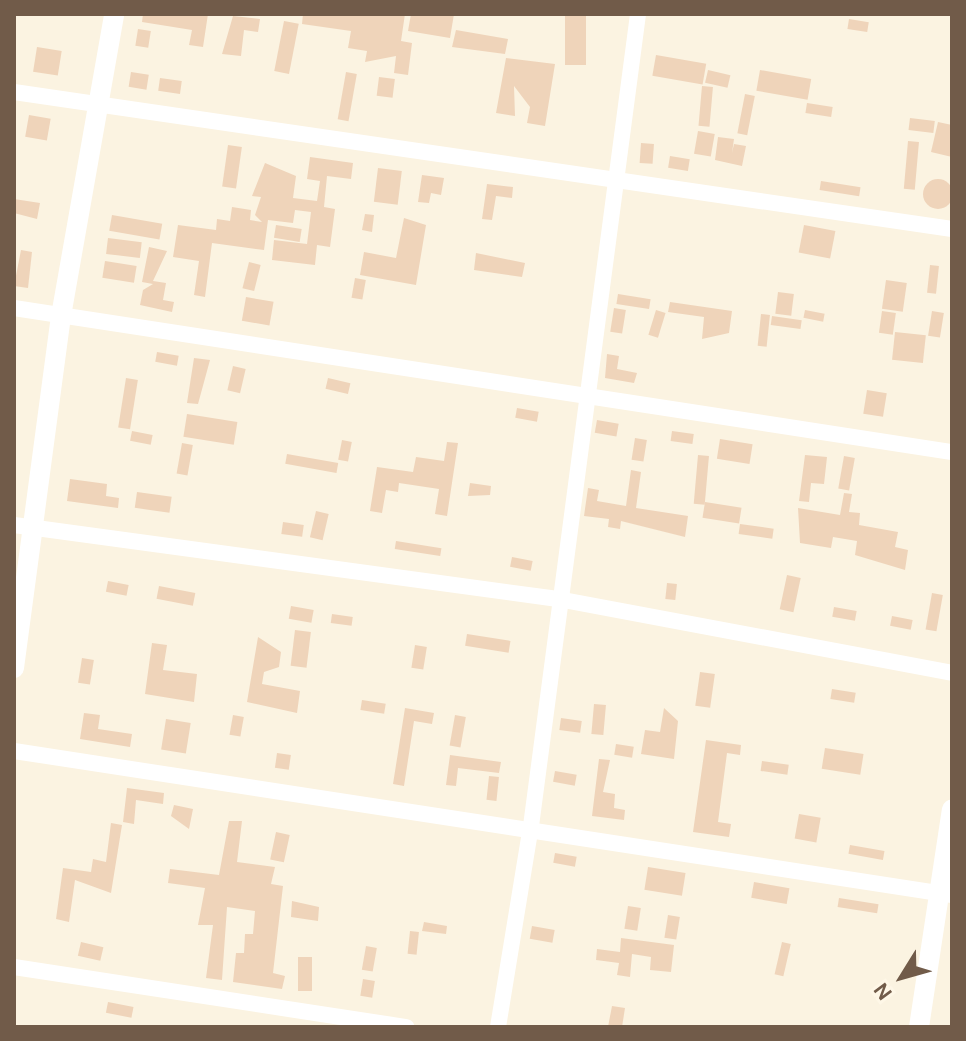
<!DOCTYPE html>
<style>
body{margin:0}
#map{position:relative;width:966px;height:1041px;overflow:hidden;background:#fbf3e1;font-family:Karla,sans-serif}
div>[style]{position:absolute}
.building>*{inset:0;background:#efd4ba;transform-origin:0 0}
.round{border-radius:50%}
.minor>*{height:16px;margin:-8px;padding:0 8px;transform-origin:8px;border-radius:8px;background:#fff}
.tertiary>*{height:20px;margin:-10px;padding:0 10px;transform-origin:10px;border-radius:10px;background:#fff}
span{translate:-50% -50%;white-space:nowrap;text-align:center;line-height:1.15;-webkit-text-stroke:6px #fef7e7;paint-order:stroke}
.frame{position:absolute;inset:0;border:16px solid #715b49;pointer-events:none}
.north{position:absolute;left:862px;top:937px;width:80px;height:80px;-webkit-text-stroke:6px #fef7e7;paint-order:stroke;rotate:233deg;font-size:22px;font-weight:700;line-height:32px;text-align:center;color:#715b49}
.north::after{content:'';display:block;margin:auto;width:28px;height:36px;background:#715b49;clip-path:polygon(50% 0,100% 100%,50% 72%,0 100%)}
</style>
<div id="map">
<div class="building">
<div style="clip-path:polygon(143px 14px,208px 14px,203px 47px,189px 45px,192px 30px,142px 22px)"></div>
<div style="clip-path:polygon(303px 14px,405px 14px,401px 41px,412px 43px,408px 75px,394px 73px,396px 56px,365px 62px,367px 51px,348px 48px,351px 31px,302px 24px)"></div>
<div style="clip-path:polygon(411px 14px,454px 14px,450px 38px,408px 31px)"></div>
<div style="left:565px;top:14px;width:21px;height:51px"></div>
<div style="clip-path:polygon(233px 16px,260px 19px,258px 32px,244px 30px,241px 56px,222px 54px)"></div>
<div style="left:849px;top:19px;width:20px;height:10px;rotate:9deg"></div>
<div style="left:284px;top:21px;width:15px;height:51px;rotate:11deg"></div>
<div style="left:138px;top:29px;width:13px;height:17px;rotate:9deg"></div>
<div style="clip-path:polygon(456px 30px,508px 39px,505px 54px,452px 47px)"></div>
<div style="left:37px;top:47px;width:25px;height:25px;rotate:9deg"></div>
<div style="left:656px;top:55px;width:51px;height:21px;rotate:10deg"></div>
<div style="clip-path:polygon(506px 58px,555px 64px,545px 126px,527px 123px,530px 107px,514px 86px,515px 116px,496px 113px)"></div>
<div style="left:708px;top:70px;width:23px;height:13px;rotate:13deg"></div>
<div style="left:760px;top:70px;width:52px;height:21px;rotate:10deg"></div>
<div style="left:131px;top:72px;width:18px;height:15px;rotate:9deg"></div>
<div style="left:346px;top:72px;width:11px;height:48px;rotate:10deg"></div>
<div style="left:379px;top:77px;width:16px;height:19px;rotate:7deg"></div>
<div style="left:160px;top:78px;width:22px;height:13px;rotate:8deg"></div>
<div style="left:702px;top:86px;width:11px;height:40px;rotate:5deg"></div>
<div style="left:745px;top:94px;width:10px;height:40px;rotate:11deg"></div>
<div style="left:807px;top:103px;width:26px;height:10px;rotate:9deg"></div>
<div style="left:29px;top:115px;width:22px;height:22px;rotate:10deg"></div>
<div style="left:910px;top:118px;width:25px;height:12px;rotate:7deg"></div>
<div style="clip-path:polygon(938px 122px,952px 125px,952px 157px,931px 152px)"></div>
<div style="left:698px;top:131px;width:17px;height:23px;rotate:10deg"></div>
<div style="clip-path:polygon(718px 137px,734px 139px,732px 153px,734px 144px,746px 146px,742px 166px,715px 160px)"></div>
<div style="left:908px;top:141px;width:11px;height:48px;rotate:5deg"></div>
<div style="left:641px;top:143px;width:13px;height:20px;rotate:4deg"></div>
<div style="left:228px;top:145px;width:14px;height:42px;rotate:8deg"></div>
<div style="left:670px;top:156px;width:20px;height:12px;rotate:9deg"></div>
<div style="clip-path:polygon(310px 157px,353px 163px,351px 179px,327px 176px,324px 207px,335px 209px,330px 247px,317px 245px,315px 265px,272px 260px,274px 240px,307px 244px,311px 212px,295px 210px,293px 223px,268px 220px,264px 250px,212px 243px,205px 297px,194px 295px,199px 261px,173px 257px,178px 225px,216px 230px,217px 219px,230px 221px,232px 207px,251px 210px,250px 220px,262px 222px,255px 215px,261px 197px,252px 196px,265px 163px,296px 176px,293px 198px,317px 201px,320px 181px,307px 179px)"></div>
<div style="left:378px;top:168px;width:24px;height:34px;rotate:7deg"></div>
<div style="clip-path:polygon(422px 175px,444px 178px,441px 195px,431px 193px,429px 203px,418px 202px)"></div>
<div class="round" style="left:923px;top:179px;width:30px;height:30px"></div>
<div style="left:821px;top:181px;width:40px;height:9px;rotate:9deg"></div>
<div style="clip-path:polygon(487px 184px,513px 187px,512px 198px,496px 196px,492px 220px,482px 219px)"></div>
<div style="clip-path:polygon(14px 199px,40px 203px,37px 219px,14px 213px)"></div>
<div style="clip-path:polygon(365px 214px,374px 215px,372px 232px,362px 230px)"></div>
<div style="left:112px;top:215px;width:51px;height:16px;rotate:10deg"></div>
<div style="clip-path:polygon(404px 218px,426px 225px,416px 285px,360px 275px,364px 252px,396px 258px)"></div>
<div style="left:276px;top:225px;width:26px;height:13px;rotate:9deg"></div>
<div style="left:804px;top:225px;width:32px;height:28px;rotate:11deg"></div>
<div style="left:108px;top:238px;width:34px;height:16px;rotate:7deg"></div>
<div style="clip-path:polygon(149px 247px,167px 251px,153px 281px,166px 283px,163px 300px,174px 302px,172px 312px,140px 305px,143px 290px,153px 284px,142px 282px)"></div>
<div style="clip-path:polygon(21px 250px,32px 252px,28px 288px,14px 286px)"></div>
<div style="clip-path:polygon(476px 253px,525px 263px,522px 277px,474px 270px)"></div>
<div style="left:105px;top:261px;width:32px;height:17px;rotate:9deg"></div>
<div style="left:249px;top:262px;width:12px;height:27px;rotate:14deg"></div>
<div style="left:930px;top:265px;width:9px;height:28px;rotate:6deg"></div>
<div style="left:355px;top:278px;width:11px;height:20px;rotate:10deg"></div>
<div style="left:886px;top:280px;width:21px;height:29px;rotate:8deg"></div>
<div style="left:778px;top:292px;width:16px;height:22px;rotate:7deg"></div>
<div style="left:618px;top:294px;width:33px;height:10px;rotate:9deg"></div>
<div style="left:246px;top:297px;width:28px;height:24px;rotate:10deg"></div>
<div style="clip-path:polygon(670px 302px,732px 311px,729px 333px,702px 339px,704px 317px,668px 312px)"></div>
<div style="left:614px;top:308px;width:12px;height:24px;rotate:9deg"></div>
<div style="left:656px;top:310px;width:10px;height:26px;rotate:17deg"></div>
<div style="left:805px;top:310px;width:20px;height:8px;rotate:11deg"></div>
<div style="left:882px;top:311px;width:14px;height:22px;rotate:8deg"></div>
<div style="left:932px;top:311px;width:12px;height:25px;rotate:9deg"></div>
<div style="left:761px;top:314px;width:9px;height:32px;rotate:6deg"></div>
<div style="left:772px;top:316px;width:30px;height:9px;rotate:8deg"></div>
<div style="left:895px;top:332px;width:31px;height:28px;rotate:6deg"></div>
<div style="left:157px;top:352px;width:22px;height:10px;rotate:10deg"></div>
<div style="clip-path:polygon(607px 354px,619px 356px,617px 369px,637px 373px,634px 383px,605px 378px)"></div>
<div style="clip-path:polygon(194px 358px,210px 360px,198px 404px,187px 403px)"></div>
<div style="left:233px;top:366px;width:13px;height:25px;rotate:13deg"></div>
<div style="left:126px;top:378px;width:12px;height:50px;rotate:9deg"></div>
<div style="left:328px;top:378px;width:23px;height:11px;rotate:13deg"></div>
<div style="left:867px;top:390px;width:20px;height:24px;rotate:9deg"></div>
<div style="left:517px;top:408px;width:22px;height:10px;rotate:10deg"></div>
<div style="left:187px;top:414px;width:51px;height:23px;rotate:9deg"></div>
<div style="left:597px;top:420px;width:22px;height:13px;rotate:10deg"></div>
<div style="left:132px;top:431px;width:21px;height:10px;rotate:11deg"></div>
<div style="left:672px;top:431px;width:22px;height:10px;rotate:8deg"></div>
<div style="left:635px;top:438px;width:12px;height:22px;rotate:9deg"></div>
<div style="left:720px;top:439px;width:33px;height:20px;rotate:9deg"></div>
<div style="left:342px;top:440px;width:10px;height:20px;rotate:11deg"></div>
<div style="clip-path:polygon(447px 442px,458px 443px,447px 516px,435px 514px,439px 489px,399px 483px,398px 492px,386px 490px,382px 513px,370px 511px,377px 467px,413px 472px,416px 457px,444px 461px)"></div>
<div style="left:182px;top:443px;width:11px;height:31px;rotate:10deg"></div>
<div style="left:287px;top:454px;width:52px;height:10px;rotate:10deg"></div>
<div style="left:698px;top:455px;width:11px;height:49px;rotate:5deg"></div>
<div style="clip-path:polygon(805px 455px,827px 457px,824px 484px,811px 483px,809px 502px,799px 501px)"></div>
<div style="left:844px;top:456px;width:11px;height:33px;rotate:10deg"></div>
<div style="clip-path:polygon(631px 470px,641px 472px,636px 508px,688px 516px,685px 537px,621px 521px,620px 529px,608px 527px,609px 519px,584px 516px,588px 488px,599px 490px,597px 501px,626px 506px)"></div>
<div style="clip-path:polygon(70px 479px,107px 484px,106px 496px,119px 498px,118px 508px,67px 501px)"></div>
<div style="clip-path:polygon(470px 483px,491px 486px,490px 495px,468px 496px)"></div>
<div style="left:137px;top:492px;width:35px;height:16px;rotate:8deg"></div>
<div style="clip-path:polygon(844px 493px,852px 494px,849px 512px,860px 513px,859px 525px,898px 532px,895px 547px,908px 550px,905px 570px,855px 555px,857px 541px,833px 537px,831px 548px,800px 543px,798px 508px,840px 515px)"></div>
<div style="left:705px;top:502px;width:37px;height:16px;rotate:9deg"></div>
<div style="left:316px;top:511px;width:13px;height:27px;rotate:13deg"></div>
<div style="left:283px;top:522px;width:21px;height:12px;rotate:8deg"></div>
<div style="left:740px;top:524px;width:34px;height:10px;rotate:8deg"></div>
<div style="left:396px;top:541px;width:46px;height:8px;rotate:9deg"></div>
<div style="left:512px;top:557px;width:21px;height:10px;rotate:11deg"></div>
<div style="left:787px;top:575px;width:14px;height:35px;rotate:12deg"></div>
<div style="left:108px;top:581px;width:21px;height:11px;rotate:11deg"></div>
<div style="left:667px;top:583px;width:10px;height:16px;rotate:6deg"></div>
<div style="left:159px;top:586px;width:37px;height:13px;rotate:11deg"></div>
<div style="left:932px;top:593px;width:11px;height:37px;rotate:10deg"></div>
<div style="left:291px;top:606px;width:23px;height:13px;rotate:10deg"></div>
<div style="left:834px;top:607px;width:23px;height:10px;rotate:10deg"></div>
<div style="left:332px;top:614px;width:21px;height:9px;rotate:8deg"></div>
<div style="left:892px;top:616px;width:21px;height:10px;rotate:11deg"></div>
<div style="left:295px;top:630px;width:16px;height:36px;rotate:7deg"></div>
<div style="left:467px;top:634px;width:44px;height:12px;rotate:9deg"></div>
<div style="clip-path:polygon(258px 637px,281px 652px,279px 667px,264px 672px,262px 684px,300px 691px,297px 713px,247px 702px)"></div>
<div style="clip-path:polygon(152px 643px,167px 645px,163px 670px,197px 674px,194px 702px,145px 694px)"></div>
<div style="left:415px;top:645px;width:12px;height:23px;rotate:9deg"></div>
<div style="left:82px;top:658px;width:12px;height:25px;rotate:9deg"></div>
<div style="left:700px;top:672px;width:15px;height:34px;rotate:8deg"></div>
<div style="left:832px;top:689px;width:24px;height:10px;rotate:9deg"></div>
<div style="left:362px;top:700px;width:24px;height:10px;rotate:9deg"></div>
<div style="left:594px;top:704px;width:12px;height:30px;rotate:5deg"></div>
<div style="clip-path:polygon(405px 708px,434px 713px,432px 724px,414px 721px,404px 786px,393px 784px)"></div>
<div style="clip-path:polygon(664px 708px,678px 721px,674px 759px,641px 754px,645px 730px,660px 732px)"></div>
<div style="clip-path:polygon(84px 713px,100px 715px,98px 729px,132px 734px,130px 747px,80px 739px)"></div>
<div style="left:233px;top:715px;width:11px;height:20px;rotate:10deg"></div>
<div style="left:455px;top:715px;width:11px;height:31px;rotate:10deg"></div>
<div style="left:561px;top:718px;width:21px;height:12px;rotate:8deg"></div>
<div style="left:166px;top:719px;width:25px;height:31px;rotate:9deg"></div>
<div style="clip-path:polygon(706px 740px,741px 745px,740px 755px,727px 753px,718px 822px,731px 824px,729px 837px,693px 832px)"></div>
<div style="left:616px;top:744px;width:18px;height:11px;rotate:9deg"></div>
<div style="left:825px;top:748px;width:39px;height:21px;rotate:9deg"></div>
<div style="left:277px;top:753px;width:14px;height:15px;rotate:8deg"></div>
<div style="clip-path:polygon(450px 755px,501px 762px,499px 773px,458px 768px,456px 786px,446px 785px)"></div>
<div style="clip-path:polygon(599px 759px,610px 760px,603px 792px,615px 794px,614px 808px,625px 810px,624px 820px,592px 816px)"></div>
<div style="left:762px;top:761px;width:27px;height:10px;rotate:8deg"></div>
<div style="left:555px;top:771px;width:22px;height:11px;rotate:10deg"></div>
<div style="left:489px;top:776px;width:10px;height:24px;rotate:6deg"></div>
<div style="clip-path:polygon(127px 788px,164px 793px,163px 804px,136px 800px,134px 824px,123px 822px)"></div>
<div style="clip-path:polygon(174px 805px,193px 809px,189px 829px,171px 816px)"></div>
<div style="left:799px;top:814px;width:22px;height:25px;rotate:10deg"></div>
<div style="clip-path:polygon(229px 821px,242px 821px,237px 862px,275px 867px,271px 884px,283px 886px,273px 973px,285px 976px,282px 989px,233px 982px,236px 953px,244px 953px,245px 934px,253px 934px,255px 911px,227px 907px,222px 980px,206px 978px,213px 925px,198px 925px,205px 888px,168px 883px,170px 869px,219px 875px)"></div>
<div style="clip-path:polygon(111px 823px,122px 825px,111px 893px,75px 880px,69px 922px,56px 919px,63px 868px,91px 872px,93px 859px,106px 862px)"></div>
<div style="left:276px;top:832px;width:14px;height:28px;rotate:12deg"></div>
<div style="left:850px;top:845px;width:35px;height:9px;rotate:10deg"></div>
<div style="left:555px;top:853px;width:22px;height:10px;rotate:10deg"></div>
<div style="left:648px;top:867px;width:38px;height:23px;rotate:9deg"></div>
<div style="left:754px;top:882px;width:36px;height:16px;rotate:10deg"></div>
<div style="left:839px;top:898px;width:40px;height:9px;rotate:9deg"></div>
<div style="clip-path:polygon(292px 901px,319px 907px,318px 921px,291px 917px)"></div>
<div style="left:628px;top:906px;width:13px;height:23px;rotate:9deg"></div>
<div style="left:668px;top:915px;width:12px;height:23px;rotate:9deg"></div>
<div style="clip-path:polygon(424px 922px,447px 926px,446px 934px,422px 931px)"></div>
<div style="left:532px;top:926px;width:23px;height:13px;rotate:10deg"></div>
<div style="left:410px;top:931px;width:9px;height:23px;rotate:6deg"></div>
<div style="clip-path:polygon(621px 938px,674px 945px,671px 972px,650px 970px,651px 957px,632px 954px,630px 977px,617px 975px,619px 963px,596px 960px,597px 949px,620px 952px)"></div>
<div style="left:81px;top:942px;width:23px;height:14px;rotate:13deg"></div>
<div style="left:782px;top:942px;width:9px;height:33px;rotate:13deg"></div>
<div style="left:366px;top:946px;width:11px;height:24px;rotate:10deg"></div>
<div style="left:298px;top:957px;width:14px;height:34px"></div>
<div style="left:363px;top:979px;width:12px;height:17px;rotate:9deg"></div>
<div style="left:108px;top:1002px;width:26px;height:11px;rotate:11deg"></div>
<div style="clip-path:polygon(612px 1006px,625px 1008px,622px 1027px,608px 1027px)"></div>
</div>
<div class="minor">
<div style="left:14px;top:92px;width:948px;rotate:8.31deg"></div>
<div style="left:14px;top:308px;width:949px;rotate:8.73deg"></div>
<div style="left:14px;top:525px;width:549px;rotate:7.75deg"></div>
<div style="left:558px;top:599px;width:401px;rotate:10.6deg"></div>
<div style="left:14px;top:751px;width:949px;rotate:8.73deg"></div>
<div style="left:14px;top:967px;width:397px;rotate:8.7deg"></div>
<div style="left:498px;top:1027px;width:204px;rotate:-80.7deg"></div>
<div style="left:531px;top:826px;width:819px;rotate:-82.49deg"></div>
</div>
<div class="tertiary">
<div style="left:14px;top:668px;width:355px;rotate:-82.4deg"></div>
<div style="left:61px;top:316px;width:307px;rotate:-80deg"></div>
<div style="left:919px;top:1027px;width:220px;rotate:-81.4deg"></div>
</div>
<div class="frame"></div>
<div class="north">N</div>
</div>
